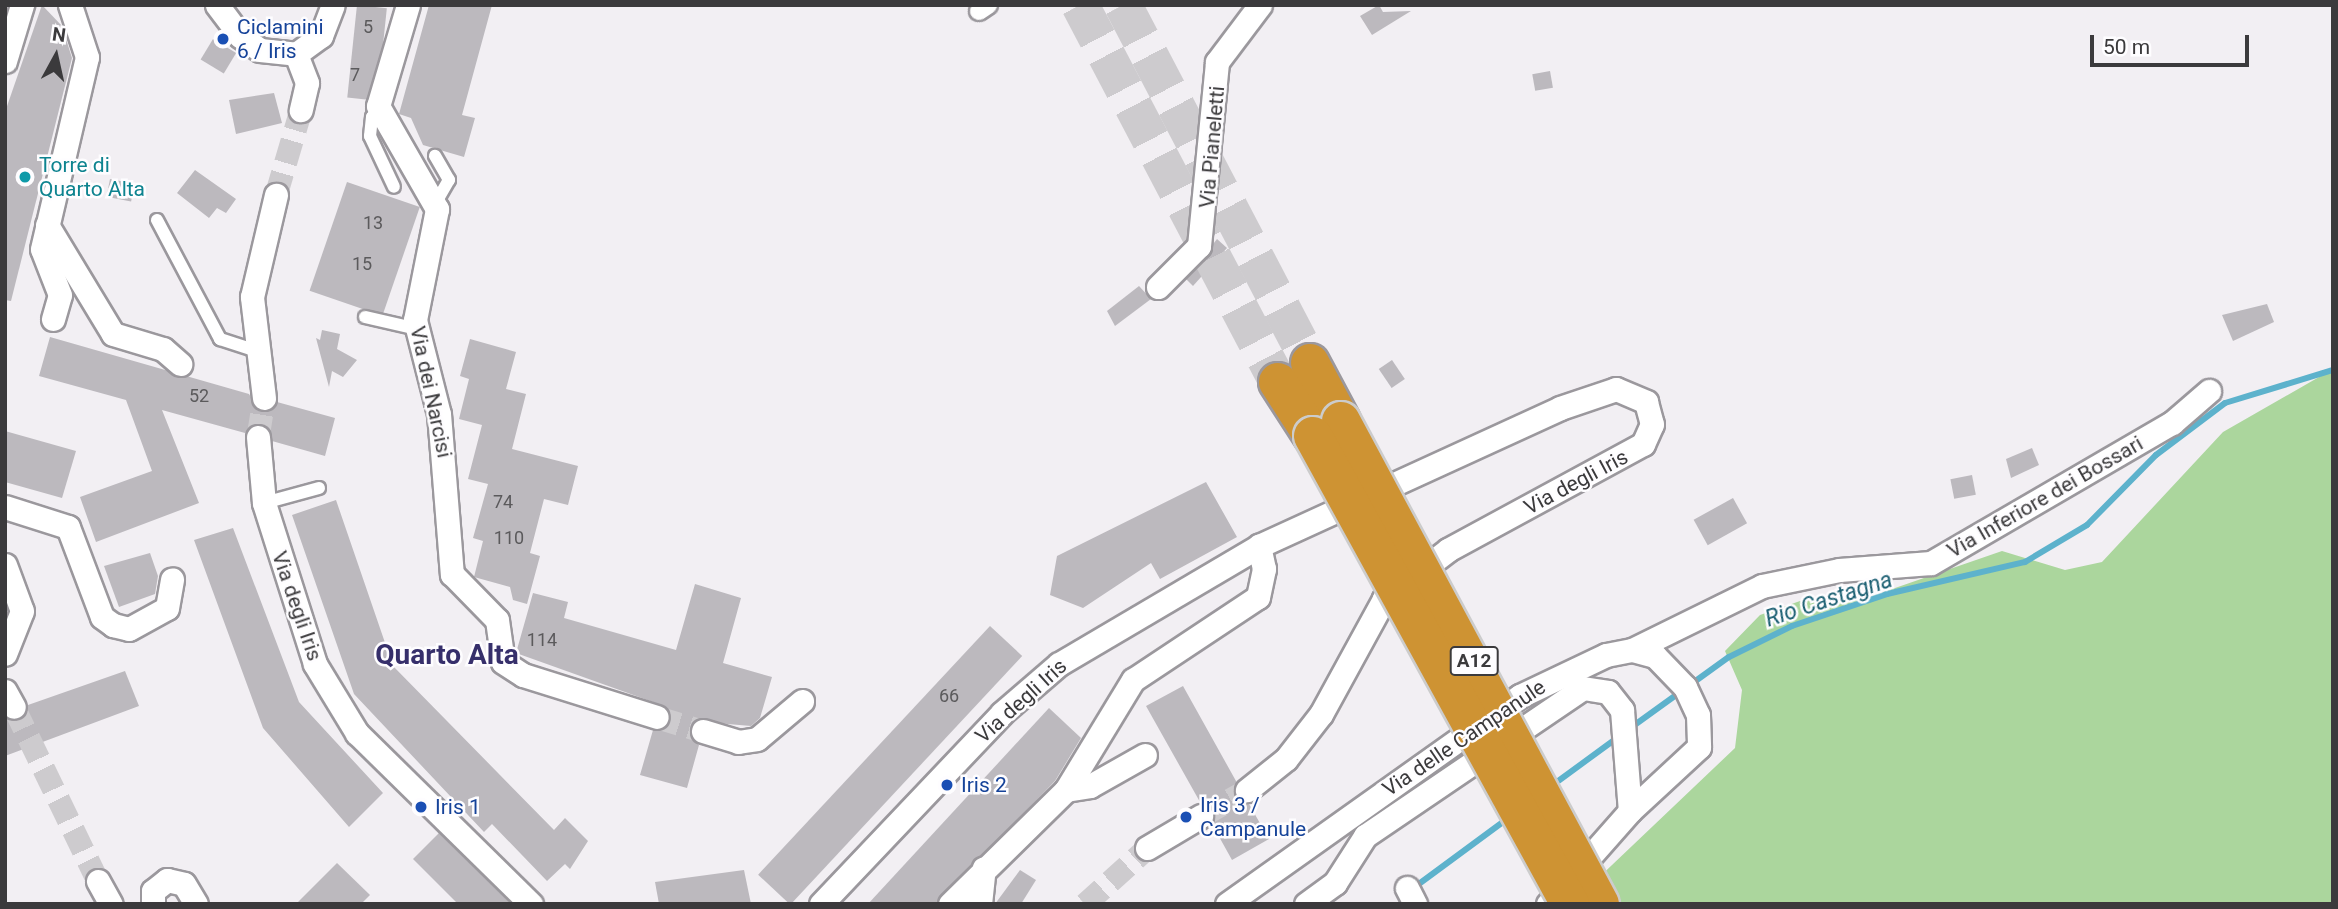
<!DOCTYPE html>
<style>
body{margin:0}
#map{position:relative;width:2338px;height:909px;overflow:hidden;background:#f2eff3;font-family:Roboto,sans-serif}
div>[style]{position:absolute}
.green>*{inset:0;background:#abd69d}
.stream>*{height:6px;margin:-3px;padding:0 3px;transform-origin:3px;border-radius:3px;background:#5db2cc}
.building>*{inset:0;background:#bcb9be;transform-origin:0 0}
.minor-tunnel>*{height:23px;margin-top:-11.5px;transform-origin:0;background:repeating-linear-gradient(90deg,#cdcbce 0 23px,transparent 0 34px)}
.motorway-tunnel>*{height:38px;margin-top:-19px;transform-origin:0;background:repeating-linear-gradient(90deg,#cdcbce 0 38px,transparent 0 57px)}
.roads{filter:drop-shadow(2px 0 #9b989d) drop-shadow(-2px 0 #9b989d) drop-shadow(0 2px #9b989d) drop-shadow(0 -2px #9b989d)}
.service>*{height:12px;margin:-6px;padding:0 6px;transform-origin:6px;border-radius:6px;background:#fff}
.pedestrian>*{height:18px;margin:-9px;padding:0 9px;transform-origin:9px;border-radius:9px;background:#fff}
.minor>*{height:23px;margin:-11.5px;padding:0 11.5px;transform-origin:11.5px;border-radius:11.5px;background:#fff}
.motorway>*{height:38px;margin:-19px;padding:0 19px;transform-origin:19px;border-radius:19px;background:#ce9333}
.bridges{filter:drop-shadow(2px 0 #ccc) drop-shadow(-2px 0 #ccc) drop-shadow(0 2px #ccc) drop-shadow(0 -2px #ccc)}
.motorway-bridge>*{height:38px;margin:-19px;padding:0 19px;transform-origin:19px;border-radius:19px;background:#ce9333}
.dots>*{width:19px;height:19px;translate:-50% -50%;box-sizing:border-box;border:4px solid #fefdff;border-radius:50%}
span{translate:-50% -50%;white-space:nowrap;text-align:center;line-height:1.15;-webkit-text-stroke:5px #fefdff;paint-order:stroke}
.number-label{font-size:18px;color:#5b5a5c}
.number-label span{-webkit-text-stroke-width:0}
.shield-label span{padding:2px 5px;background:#fefdff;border:2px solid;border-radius:5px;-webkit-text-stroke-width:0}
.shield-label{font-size:19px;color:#3b3a3c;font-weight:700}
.transit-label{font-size:21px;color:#164399}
.left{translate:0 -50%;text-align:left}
.street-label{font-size:21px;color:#3b3a3c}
.culture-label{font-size:21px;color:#0d838f}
.water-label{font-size:23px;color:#195e71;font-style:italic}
.district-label{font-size:28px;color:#362f6b;font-weight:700}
.frame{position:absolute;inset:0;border:7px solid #3b3a3c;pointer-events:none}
.north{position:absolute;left:21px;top:21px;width:70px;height:70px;-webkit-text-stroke:5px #fefdff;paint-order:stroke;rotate:8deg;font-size:19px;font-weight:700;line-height:28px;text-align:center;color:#3b3a3c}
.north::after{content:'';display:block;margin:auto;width:24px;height:32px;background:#3b3a3c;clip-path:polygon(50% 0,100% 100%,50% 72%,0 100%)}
.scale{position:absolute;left:2090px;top:35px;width:159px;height:32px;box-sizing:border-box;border:4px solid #3b3a3c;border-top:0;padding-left:9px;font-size:21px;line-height:24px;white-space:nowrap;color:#3b3a3c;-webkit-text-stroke:5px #fefdff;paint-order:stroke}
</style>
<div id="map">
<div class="green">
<div style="clip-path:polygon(2333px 369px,2333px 904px,1571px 904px,1735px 748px,1742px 690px,1725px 651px,1760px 615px,1800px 601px,1869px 597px,2002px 551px,2065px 570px,2102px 562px,2223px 432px)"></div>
</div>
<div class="stream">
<div style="left:1629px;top:729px;width:123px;rotate:-35.8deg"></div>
<div style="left:1729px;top:657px;width:70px;rotate:-26.2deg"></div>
<div style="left:1792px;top:626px;width:100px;rotate:-18.6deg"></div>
<div style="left:1887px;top:594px;width:142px;rotate:-13.1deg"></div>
<div style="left:2025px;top:562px;width:72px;rotate:-30.8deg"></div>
<div style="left:2087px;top:525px;width:98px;rotate:-45.4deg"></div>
<div style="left:2156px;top:455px;width:86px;rotate:-37deg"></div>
<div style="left:2225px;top:403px;width:113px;rotate:-17deg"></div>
<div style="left:1550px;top:787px;width:83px;rotate:-36.2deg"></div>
<div style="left:1412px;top:889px;width:118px;rotate:-36.4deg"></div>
</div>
<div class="building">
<div style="clip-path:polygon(42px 5px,62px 26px,72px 58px,11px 301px,5px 300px,5px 112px)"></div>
<div style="left:357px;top:5px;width:30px;height:93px;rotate:6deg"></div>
<div style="clip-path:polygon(429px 5px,492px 5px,462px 115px,475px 118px,464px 157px,423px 145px,411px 118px,399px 114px)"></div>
<div style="clip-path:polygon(1379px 5px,1383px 12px,1411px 11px,1372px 35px,1360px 16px)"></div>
<div style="left:213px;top:39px;width:27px;height:24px;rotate:31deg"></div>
<div style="left:1550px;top:71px;width:17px;height:18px;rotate:80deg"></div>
<div style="clip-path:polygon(274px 93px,282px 123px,236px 134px,229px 100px)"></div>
<div style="clip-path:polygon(195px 170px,236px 199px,226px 213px,217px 208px,209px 218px,177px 193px)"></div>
<div style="left:110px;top:179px;width:25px;height:18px;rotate:11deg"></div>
<div style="left:347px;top:182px;width:77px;height:115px;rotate:19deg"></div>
<div style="clip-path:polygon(1217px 239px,1227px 248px,1193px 286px,1186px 279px)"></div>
<div style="clip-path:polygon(1139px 286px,1151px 299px,1115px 326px,1107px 311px)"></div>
<div style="clip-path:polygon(2267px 304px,2274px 322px,2233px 341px,2222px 315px)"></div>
<div style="clip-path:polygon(322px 330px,340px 334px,337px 349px,357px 360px,343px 377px,332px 371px,329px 387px,316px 338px,320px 340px)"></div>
<div style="clip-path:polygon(50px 337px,249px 394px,259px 411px,277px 402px,335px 418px,325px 456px,272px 441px,263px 424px,245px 433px,162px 410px,199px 503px,96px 542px,80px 497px,152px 471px,126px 400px,39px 376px)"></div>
<div style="clip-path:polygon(470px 339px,516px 352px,506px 389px,526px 394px,512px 449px,578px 466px,568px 505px,544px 499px,530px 553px,540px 556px,527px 604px,513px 600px,510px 587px,474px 577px,483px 541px,473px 538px,488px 484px,468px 479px,482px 425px,459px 419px,469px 379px,460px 376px)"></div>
<div style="left:1392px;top:360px;width:23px;height:16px;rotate:56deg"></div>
<div style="clip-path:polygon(5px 431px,76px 451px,62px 498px,5px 482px)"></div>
<div style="clip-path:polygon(2032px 448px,2039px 465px,2011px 478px,2006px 459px)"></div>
<div style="left:1972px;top:475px;width:20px;height:22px;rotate:79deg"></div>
<div style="clip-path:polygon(1206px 482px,1237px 537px,1160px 579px,1151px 563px,1083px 608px,1050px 595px,1057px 556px)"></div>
<div style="left:1733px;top:498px;width:29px;height:45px;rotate:61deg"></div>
<div style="clip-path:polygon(336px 500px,393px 666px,554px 830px,565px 818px,588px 841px,570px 869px,565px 864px,547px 881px,492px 824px,484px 832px,354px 694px,292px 515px)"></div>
<div style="clip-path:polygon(233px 528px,299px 702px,383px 793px,349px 827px,263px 728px,194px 540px)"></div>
<div style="clip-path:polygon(150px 553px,158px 576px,155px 594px,119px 607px,104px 566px)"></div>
<div style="clip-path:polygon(695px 584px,741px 598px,723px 663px,772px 677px,760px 718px,751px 726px,693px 721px,690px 735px,699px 745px,687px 788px,640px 775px,653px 730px,670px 722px,667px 707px,516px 653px,533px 593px,568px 602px,564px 618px,676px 650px)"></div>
<div style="left:990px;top:626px;width:44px;height:340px;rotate:43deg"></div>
<div style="clip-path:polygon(125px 671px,139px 706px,5px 756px,5px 718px,20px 719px,28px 705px)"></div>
<div style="clip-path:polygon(1183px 686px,1236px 781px,1236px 798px,1249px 804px,1269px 839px,1232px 860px,1212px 824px,1213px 809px,1200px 802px,1146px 706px)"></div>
<div style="clip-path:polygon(1049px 708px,1081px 738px,1055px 781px,936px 904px,868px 904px)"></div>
<div style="clip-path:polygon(439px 833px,511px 904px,458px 904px,413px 859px)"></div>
<div style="clip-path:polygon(337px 863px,370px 895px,361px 904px,296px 904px)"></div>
<div style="clip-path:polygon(744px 870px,751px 904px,659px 904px,655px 882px)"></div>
<div style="clip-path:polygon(1020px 870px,1036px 880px,1021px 904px,995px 904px)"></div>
</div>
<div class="minor-tunnel">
<div style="left:276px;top:195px;width:89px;rotate:-73.6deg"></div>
<div style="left:258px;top:437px;width:39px;rotate:-81deg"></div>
<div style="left:14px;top:707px;width:193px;rotate:64.2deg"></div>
<div style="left:657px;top:717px;width:48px;rotate:16.9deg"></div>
<div style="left:1201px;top:816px;width:53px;rotate:-29.5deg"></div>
<div style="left:1085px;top:904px;width:84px;rotate:-42.1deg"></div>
</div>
<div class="motorway-tunnel">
<div style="left:1080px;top:5px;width:426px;rotate:62.3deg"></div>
<div style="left:1123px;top:5px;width:404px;rotate:62.4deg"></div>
</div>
<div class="roads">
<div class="service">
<div style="left:379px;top:113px;width:8px;rotate:150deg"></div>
<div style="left:372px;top:117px;width:19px;rotate:96deg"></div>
<div style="left:370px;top:136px;width:56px;rotate:64.8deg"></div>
<div style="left:435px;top:204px;width:28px;rotate:-60deg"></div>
<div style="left:449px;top:180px;width:28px;rotate:-120deg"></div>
<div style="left:157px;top:220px;width:135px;rotate:62.1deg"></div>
<div style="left:220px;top:339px;width:38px;rotate:18deg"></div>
<div style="left:365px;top:317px;width:54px;rotate:12.8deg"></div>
<div style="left:264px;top:503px;width:57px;rotate:-15.3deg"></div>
</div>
<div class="pedestrian">
<div style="left:979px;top:11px;width:11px;rotate:-34deg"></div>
</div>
<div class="minor">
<div style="left:217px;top:5px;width:39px;rotate:53deg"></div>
<div style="left:240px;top:36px;width:24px;rotate:35deg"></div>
<div style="left:260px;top:50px;width:36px;rotate:6deg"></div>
<div style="left:296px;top:54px;width:31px;rotate:-36deg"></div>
<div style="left:321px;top:36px;width:33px;rotate:-69deg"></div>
<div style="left:408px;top:5px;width:105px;rotate:106.5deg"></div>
<div style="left:378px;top:106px;width:119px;rotate:60.2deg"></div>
<div style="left:437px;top:209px;width:113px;rotate:101.2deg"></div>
<div style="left:415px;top:320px;width:97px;rotate:75.7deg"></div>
<div style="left:439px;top:414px;width:161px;rotate:85.4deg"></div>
<div style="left:452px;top:574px;width:64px;rotate:45.6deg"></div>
<div style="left:497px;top:620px;width:42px;rotate:81.9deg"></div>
<div style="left:503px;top:662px;width:24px;rotate:33deg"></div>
<div style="left:523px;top:675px;width:140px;rotate:17.4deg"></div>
<div style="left:296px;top:54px;width:31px;rotate:69deg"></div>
<div style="left:307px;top:83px;width:28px;rotate:103deg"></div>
<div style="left:5px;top:61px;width:59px;rotate:-73.1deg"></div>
<div style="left:47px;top:225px;width:127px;rotate:58.8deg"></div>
<div style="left:113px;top:334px;width:52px;rotate:16.7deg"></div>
<div style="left:163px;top:349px;width:23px;rotate:41deg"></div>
<div style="left:1158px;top:287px;width:58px;rotate:-45deg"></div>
<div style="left:1199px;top:246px;width:185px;rotate:-84.4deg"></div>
<div style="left:1217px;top:62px;width:71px;rotate:-53deg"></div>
<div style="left:53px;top:319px;width:25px;rotate:-74deg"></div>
<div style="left:60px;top:295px;width:49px;rotate:-111.4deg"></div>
<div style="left:42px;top:249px;width:197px;rotate:-76.8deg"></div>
<div style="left:87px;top:57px;width:55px;rotate:-108.1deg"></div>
<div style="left:264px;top:398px;width:102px;rotate:-96.8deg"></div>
<div style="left:252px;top:297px;width:105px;rotate:-76.8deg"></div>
<div style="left:258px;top:437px;width:66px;rotate:84.8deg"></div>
<div style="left:264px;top:503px;width:169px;rotate:72.4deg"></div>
<div style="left:315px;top:664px;width:81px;rotate:58.7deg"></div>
<div style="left:357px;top:733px;width:244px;rotate:44.5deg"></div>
<div style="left:5px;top:507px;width:66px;rotate:17.6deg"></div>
<div style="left:68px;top:527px;width:96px;rotate:69.3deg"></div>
<div style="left:102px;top:617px;width:14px;rotate:36deg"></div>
<div style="left:113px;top:625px;width:16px;rotate:14deg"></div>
<div style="left:129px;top:629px;width:43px;rotate:-28.9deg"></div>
<div style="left:167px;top:608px;width:29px;rotate:-80deg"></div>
<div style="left:5px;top:565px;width:49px;rotate:69.7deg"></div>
<div style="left:22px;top:611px;width:46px;rotate:111.6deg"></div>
<div style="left:1632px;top:650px;width:145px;rotate:-26.2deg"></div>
<div style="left:1762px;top:586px;width:79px;rotate:-11.7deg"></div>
<div style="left:1839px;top:570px;width:92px;rotate:-4.4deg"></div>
<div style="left:1931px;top:563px;width:279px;rotate:-30.2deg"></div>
<div style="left:2172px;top:423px;width:49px;rotate:-40.9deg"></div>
<div style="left:5px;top:691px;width:18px;rotate:61deg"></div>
<div style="left:703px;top:731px;width:37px;rotate:17deg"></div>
<div style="left:738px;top:742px;width:19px;rotate:-9deg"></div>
<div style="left:757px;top:739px;width:59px;rotate:-40.2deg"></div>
<div style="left:1066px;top:790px;width:24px;rotate:-9deg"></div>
<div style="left:1090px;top:786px;width:63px;rotate:-29.4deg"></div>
<div style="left:1147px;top:848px;width:63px;rotate:-30.7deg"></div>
<div style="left:98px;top:881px;width:26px;rotate:61deg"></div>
<div style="left:1407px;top:888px;width:18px;rotate:63deg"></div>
<div style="left:153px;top:904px;width:13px;rotate:-90deg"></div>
<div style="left:153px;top:891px;width:18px;rotate:-38deg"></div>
<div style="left:167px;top:880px;width:17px;rotate:13deg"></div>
<div style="left:184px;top:884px;width:23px;rotate:59deg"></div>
<div style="left:821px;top:904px;width:263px;rotate:-46.5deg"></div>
<div style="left:1002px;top:713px;width:75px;rotate:-40.7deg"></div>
<div style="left:1059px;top:664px;width:232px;rotate:-30.5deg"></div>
<div style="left:1259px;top:546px;width:331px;rotate:-24.6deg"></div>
<div style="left:1560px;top:408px;width:59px;rotate:-18.7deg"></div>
<div style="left:1616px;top:389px;width:33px;rotate:23deg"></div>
<div style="left:1646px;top:402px;width:23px;rotate:75deg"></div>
<div style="left:1652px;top:424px;width:22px;rotate:114deg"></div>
<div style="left:1643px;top:444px;width:222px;rotate:151.5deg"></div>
<div style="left:1448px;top:550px;width:81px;rotate:142.6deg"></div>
<div style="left:1384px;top:599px;width:131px;rotate:118.7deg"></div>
<div style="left:1321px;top:714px;width:57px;rotate:127.9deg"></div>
<div style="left:1286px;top:759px;width:50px;rotate:141.5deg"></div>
<div style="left:950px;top:904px;width:163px;rotate:-44.5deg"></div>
<div style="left:1066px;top:790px;width:129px;rotate:-58.7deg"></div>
<div style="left:1133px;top:680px;width:150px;rotate:-33.6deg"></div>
<div style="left:1258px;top:597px;width:29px;rotate:-78deg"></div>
<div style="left:1264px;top:569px;width:24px;rotate:-102deg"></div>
<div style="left:980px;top:904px;width:36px;rotate:-84deg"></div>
<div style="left:1227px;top:904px;width:359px;rotate:-35.4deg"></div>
<div style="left:1520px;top:696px;width:95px;rotate:-25.5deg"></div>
<div style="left:1606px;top:655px;width:26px;rotate:-11deg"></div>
<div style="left:1632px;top:650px;width:24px;rotate:15deg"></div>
<div style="left:1655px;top:656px;width:43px;rotate:45.9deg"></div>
<div style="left:1685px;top:687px;width:31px;rotate:65deg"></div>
<div style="left:1698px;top:715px;width:32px;rotate:88deg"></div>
<div style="left:1699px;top:747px;width:94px;rotate:137.2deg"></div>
<div style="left:1630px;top:811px;width:124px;rotate:131.4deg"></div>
<div style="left:1306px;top:904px;width:36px;rotate:-36deg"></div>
<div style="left:1335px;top:883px;width:56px;rotate:-57.4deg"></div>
<div style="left:1365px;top:836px;width:263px;rotate:-34.2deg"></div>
<div style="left:1583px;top:688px;width:25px;rotate:9deg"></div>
<div style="left:1608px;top:692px;width:23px;rotate:52deg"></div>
<div style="left:1622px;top:710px;width:101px;rotate:85.5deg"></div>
</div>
<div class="motorway">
<div style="left:1310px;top:363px;width:66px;rotate:61.9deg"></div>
<div style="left:1278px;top:382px;width:64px;rotate:57.1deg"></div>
</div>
</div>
<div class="bridges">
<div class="motorway-bridge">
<div style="left:1341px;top:421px;width:548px;rotate:61.8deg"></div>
<div style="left:1313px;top:436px;width:534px;rotate:61.23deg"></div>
</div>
</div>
<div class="dots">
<div style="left:223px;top:39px;background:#1a4fb4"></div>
<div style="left:25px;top:177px;background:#0f9aa8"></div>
<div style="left:947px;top:785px;background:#1a4fb4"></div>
<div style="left:421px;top:807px;background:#1a4fb4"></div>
<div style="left:1186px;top:817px;background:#1a4fb4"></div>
</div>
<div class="number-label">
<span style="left:368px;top:27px">5</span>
<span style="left:355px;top:75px">7</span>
<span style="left:373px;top:223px">13</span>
<span style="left:362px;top:264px">15</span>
<span style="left:199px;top:396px">52</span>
<span style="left:503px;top:502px">74</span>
<span style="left:509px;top:538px">110</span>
<span style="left:542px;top:640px">114</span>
<span style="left:949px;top:696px">66</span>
</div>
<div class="shield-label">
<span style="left:1474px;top:661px">A12</span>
</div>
<div class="transit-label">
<span class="left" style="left:237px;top:39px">Ciclamini<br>6 / Iris</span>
<span class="left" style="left:961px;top:785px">Iris 2</span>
<span class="left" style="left:1200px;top:817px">Iris 3 /<br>Campanule</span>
<span class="left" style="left:435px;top:807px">Iris 1</span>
</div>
<div class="street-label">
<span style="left:1212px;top:147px;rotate:-85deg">Via Pianeletti</span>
<span style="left:431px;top:392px;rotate:78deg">Via dei Narcisi</span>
<span style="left:1576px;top:482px;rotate:-28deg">Via degli Iris</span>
<span style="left:2045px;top:497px;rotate:-30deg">Via Inferiore dei Bossari</span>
<span style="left:297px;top:606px;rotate:71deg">Via degli Iris</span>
<span style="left:1021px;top:701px;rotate:-42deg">Via degli Iris</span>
<span style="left:1464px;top:738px;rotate:-34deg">Via delle Campanule</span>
</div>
<div class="culture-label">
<span class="left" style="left:39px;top:177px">Torre di<br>Quarto Alta</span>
</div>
<div class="water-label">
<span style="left:1829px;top:600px;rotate:-18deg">Rio Castagna</span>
</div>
<div class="district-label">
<span style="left:447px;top:655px">Quarto Alta</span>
</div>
<div class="frame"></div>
<div class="north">N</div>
<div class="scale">50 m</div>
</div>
